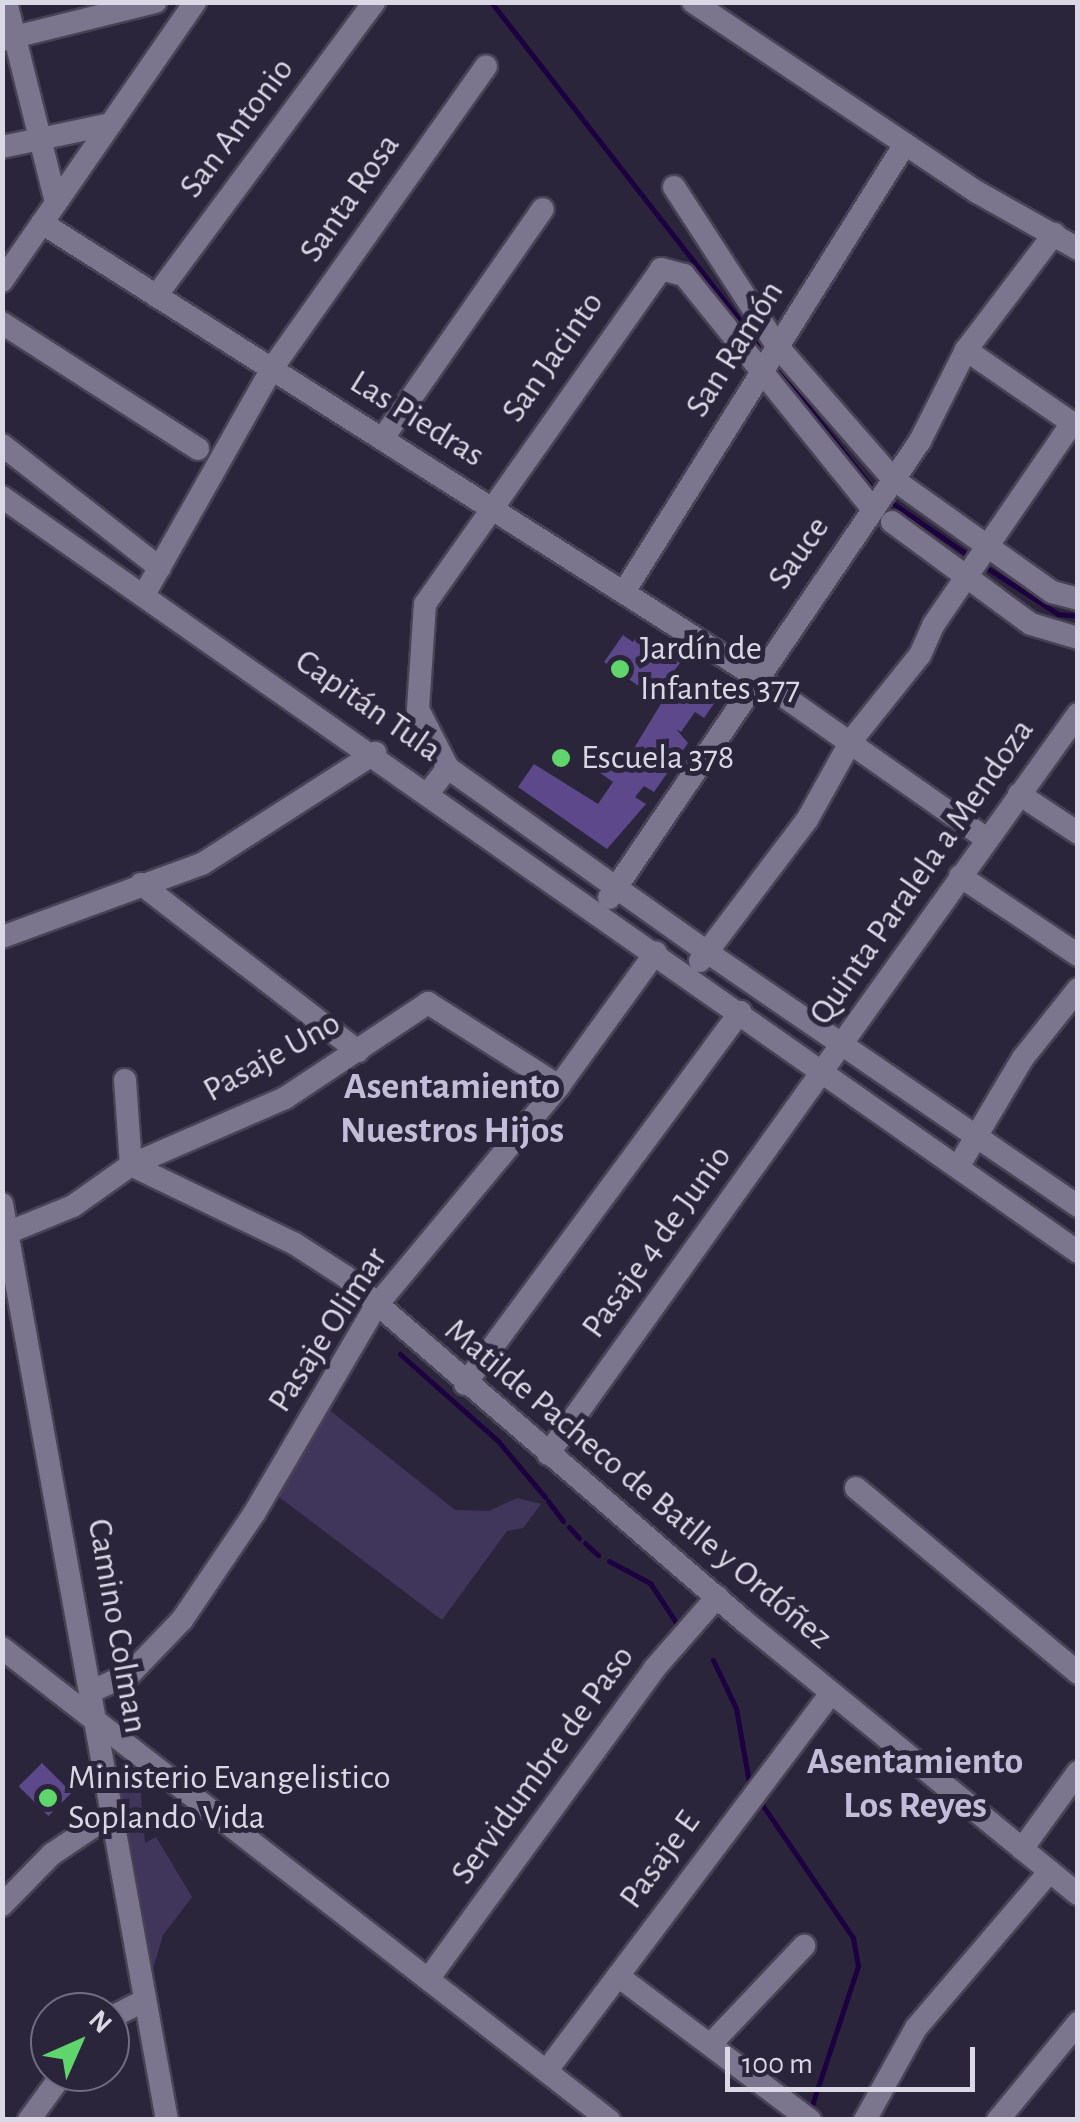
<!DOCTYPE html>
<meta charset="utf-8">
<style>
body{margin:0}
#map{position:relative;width:1080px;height:2122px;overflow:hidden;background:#2b253b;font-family:"Alegreya Sans",sans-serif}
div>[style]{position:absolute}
.green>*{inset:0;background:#40365c}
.stream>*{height:5px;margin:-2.5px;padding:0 2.5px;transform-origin:2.5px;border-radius:2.5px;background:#1c003f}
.building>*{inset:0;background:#5c488a;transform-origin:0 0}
.roads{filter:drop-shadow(2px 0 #474354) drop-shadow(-2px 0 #474354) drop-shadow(0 2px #474354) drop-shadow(0 -2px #474354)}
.minor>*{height:22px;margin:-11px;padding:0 11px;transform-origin:11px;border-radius:11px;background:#7b758e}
.dots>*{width:28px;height:28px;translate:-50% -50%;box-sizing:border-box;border:5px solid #2b253b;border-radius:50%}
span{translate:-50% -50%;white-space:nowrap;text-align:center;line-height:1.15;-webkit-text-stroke:10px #2b253b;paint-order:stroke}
.street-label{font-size:35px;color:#dbd8e6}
.poi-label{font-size:35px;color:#dbd8e6}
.left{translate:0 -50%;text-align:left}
.neighbourhood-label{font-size:38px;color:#c3bdd9;font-weight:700}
.frame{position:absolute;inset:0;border:5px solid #dbd8e6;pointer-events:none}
.north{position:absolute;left:30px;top:1992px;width:100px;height:100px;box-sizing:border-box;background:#2b253b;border:2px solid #716d7f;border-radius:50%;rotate:45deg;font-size:28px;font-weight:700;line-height:40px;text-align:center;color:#dbd8e6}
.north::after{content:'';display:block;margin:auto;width:35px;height:45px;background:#5fd56b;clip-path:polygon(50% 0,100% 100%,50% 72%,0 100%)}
.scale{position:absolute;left:725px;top:2047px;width:250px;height:45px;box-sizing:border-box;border:5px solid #dbd8e6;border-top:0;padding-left:12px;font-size:30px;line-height:35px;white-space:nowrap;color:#dbd8e6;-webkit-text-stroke:8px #2b253b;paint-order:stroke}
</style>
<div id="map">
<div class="green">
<div style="clip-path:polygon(328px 1409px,455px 1510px,489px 1511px,517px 1498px,541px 1504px,523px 1528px,507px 1531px,442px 1620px,275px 1494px)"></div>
<div style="clip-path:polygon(127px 1759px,138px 1761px,145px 1843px,156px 1837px,192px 1897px,163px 1935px,153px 1969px,118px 1773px)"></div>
</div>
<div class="stream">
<div style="left:491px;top:2px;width:445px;rotate:52deg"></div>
<div style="left:779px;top:370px;width:150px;rotate:51.8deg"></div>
<div style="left:888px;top:500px;width:97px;rotate:34.5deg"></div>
<div style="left:981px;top:564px;width:92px;rotate:33deg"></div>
<div style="left:1058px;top:614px;width:20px;rotate:6deg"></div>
<div style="left:400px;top:1354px;width:131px;rotate:41.6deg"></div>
<div style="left:498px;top:1441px;width:73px;rotate:50deg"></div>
<div style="left:548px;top:1501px;width:25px;rotate:53deg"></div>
<div style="left:569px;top:1527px;width:15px;rotate:48deg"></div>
<div style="left:585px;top:1543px;width:18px;rotate:43deg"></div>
<div style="left:609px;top:1561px;width:47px;rotate:28.2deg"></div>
<div style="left:650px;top:1583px;width:49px;rotate:56.6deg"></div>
<div style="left:713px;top:1660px;width:53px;rotate:64.4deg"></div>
<div style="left:736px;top:1708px;width:81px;rotate:80.1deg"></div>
<div style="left:759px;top:1800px;width:167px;rotate:55.7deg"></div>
<div style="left:853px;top:1938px;width:28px;rotate:80deg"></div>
<div style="left:858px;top:1966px;width:146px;rotate:108.3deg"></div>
</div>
<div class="building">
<div style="clip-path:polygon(638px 634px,649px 642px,644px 650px,663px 664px,669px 655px,680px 663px,674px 671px,685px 679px,680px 685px,690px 692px,700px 678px,722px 692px,704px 718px,695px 712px,681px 732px,676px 729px,688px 743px,654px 792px,644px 786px,635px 797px,646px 804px,607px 849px,518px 787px,534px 764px,598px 804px,613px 782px,596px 770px,602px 761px,619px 773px,662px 702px,604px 662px,623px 635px,633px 642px)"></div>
<div style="left:42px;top:1763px;width:42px;height:33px;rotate:45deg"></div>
</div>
<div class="roads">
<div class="minor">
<div style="left:6px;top:2px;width:207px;rotate:76deg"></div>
<div style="left:693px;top:2px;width:342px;rotate:33.8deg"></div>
<div style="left:977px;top:192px;width:116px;rotate:29.4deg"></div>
<div style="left:2px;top:40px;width:158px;rotate:-13.9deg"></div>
<div style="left:2px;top:147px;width:111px;rotate:-11.9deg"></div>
<div style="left:674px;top:187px;width:191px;rotate:57deg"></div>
<div style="left:778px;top:347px;width:175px;rotate:48.9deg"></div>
<div style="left:893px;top:479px;width:195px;rotate:35.4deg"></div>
<div style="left:1052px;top:592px;width:27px;rotate:15deg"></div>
<div style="left:42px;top:223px;width:845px;rotate:32.43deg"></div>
<div style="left:755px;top:676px;width:284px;rotate:35.1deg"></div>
<div style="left:2px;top:281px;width:339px;rotate:-55.3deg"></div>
<div style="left:156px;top:296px;width:366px;rotate:-53.4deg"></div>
<div style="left:2px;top:323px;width:233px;rotate:32.7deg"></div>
<div style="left:966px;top:350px;width:136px;rotate:34.5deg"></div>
<div style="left:383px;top:438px;width:279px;rotate:-55.1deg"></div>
<div style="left:2px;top:445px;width:200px;rotate:37.9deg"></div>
<div style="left:2px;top:497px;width:1314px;rotate:35.06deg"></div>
<div style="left:892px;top:522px;width:172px;rotate:36.3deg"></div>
<div style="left:1031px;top:624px;width:49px;rotate:16.6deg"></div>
<div style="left:624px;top:592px;width:529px;rotate:-57.9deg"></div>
<div style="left:145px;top:593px;width:256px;rotate:-60.5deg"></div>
<div style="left:271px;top:370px;width:372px;rotate:-54.7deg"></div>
<div style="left:448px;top:768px;width:66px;rotate:-117deg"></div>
<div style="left:418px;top:709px;width:105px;rotate:-86.2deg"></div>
<div style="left:425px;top:604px;width:410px;rotate:-54.8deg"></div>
<div style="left:661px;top:269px;width:24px;rotate:15deg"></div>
<div style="left:684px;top:275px;width:299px;rotate:51.1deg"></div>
<div style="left:429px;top:792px;width:31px;rotate:-52deg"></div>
<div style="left:448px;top:768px;width:318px;rotate:35.4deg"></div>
<div style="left:707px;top:952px;width:166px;rotate:-52.9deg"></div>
<div style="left:807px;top:820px;width:90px;rotate:-60.9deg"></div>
<div style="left:851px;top:741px;width:110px;rotate:-51.3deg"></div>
<div style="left:920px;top:655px;width:34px;rotate:-66deg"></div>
<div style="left:934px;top:624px;width:244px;rotate:-55.5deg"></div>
<div style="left:1019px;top:794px;width:71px;rotate:33.5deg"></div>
<div style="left:960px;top:876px;width:142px;rotate:33.8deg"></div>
<div style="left:141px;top:884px;width:274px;rotate:37.6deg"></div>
<div style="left:609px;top:898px;width:553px;rotate:-55.76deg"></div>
<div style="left:920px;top:441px;width:102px;rotate:-63.2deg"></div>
<div style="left:966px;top:350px;width:146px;rotate:-52.8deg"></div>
<div style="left:2px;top:937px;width:213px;rotate:-20.1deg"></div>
<div style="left:202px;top:864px;width:206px;rotate:-32.7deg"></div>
<div style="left:700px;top:961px;width:11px;rotate:-52deg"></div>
<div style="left:707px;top:952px;width:450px;rotate:34.4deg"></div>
<div style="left:125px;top:1080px;width:85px;rotate:86deg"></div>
<div style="left:131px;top:1165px;width:182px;rotate:25.7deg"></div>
<div style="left:295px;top:1244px;width:61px;rotate:32.9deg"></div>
<div style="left:346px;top:1277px;width:526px;rotate:40.84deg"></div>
<div style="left:744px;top:1621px;width:431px;rotate:39.3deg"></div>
<div style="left:958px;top:1167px;width:127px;rotate:-59.2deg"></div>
<div style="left:1023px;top:1058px;width:88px;rotate:-51.4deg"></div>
<div style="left:2px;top:1204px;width:931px;rotate:79.79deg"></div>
<div style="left:2px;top:1235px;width:77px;rotate:-22.2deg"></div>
<div style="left:73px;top:1206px;width:71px;rotate:-35.3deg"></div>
<div style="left:131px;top:1165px;width:168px;rotate:-23.5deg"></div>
<div style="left:285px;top:1098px;width:172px;rotate:-33.6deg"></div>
<div style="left:428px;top:1003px;width:155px;rotate:32.4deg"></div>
<div style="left:465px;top:1384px;width:463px;rotate:-53.5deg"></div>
<div style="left:548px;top:1454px;width:910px;rotate:-54.39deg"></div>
<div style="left:856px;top:1488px;width:289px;rotate:39.8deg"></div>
<div style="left:2px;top:1648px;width:769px;rotate:37.87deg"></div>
<div style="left:94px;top:1690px;width:39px;rotate:-24deg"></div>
<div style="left:130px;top:1674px;width:75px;rotate:-46.1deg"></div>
<div style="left:182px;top:1620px;width:130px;rotate:-55.9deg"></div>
<div style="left:255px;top:1512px;width:239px;rotate:-59.6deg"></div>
<div style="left:376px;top:1306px;width:286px;rotate:-50.2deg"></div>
<div style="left:559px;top:1086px;width:165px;rotate:-54.1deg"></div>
<div style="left:1022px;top:1849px;width:95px;rotate:-54deg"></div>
<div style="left:2px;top:1905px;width:71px;rotate:-45.6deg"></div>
<div style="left:52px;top:1854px;width:76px;rotate:-33.7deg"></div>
<div style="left:618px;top:1976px;width:240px;rotate:36.9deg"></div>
<div style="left:429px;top:1978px;width:382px;rotate:-53.9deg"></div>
<div style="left:654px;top:1669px;width:96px;rotate:-48.8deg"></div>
<div style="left:110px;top:2018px;width:39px;rotate:-27deg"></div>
<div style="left:710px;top:2045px;width:137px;rotate:-46.5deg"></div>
<div style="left:547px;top:2070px;width:472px;rotate:-53deg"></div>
<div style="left:29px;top:2120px;width:59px;rotate:-53.9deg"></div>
<div style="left:865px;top:2120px;width:105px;rotate:-61deg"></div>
<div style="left:916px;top:2028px;width:206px;rotate:-49.5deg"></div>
<div style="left:998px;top:2120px;width:126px;rotate:-50.5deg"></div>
</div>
</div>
<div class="dots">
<div style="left:620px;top:669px;background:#5fd56b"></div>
<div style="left:561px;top:758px;background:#5fd56b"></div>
<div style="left:48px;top:1798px;background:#5fd56b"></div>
</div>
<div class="street-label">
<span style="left:237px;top:128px;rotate:-53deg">San Antonio</span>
<span style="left:350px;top:198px;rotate:-55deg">Santa Rosa</span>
<span style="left:735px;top:349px;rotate:-58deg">San Ramón</span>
<span style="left:553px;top:357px;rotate:-55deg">San Jacinto</span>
<span style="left:417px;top:419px;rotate:32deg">Las Piedras</span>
<span style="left:799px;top:553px;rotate:-55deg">Sauce</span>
<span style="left:368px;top:706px;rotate:35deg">Capitán Tula</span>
<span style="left:922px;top:872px;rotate:-55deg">Quinta Paralela a Mendoza</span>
<span style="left:272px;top:1057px;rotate:-29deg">Pasaje Uno</span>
<span style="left:657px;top:1242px;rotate:-54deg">Pasaje 4 de Junio</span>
<span style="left:328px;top:1330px;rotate:-57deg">Pasaje Olimar</span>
<span style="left:638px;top:1484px;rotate:40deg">Matilde Pacheco de Batlle y Ordóñez</span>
<span style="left:117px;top:1626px;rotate:80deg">Camino Colman</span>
<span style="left:543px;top:1765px;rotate:-54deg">Servidumbre de Paso</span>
<span style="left:660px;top:1860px;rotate:-54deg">Pasaje E</span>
</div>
<div class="poi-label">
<span class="left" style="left:640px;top:669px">Jardín de<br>Infantes 377</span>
<span class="left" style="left:581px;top:758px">Escuela 378</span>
<span class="left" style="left:68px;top:1798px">Ministerio Evangelistico<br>Soplando Vida</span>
</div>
<div class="neighbourhood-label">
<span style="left:452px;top:1110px">Asentamiento<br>Nuestros Hijos</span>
<span style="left:915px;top:1785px">Asentamiento<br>Los Reyes</span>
</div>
<div class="frame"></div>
<div class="north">N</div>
<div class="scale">100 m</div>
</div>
